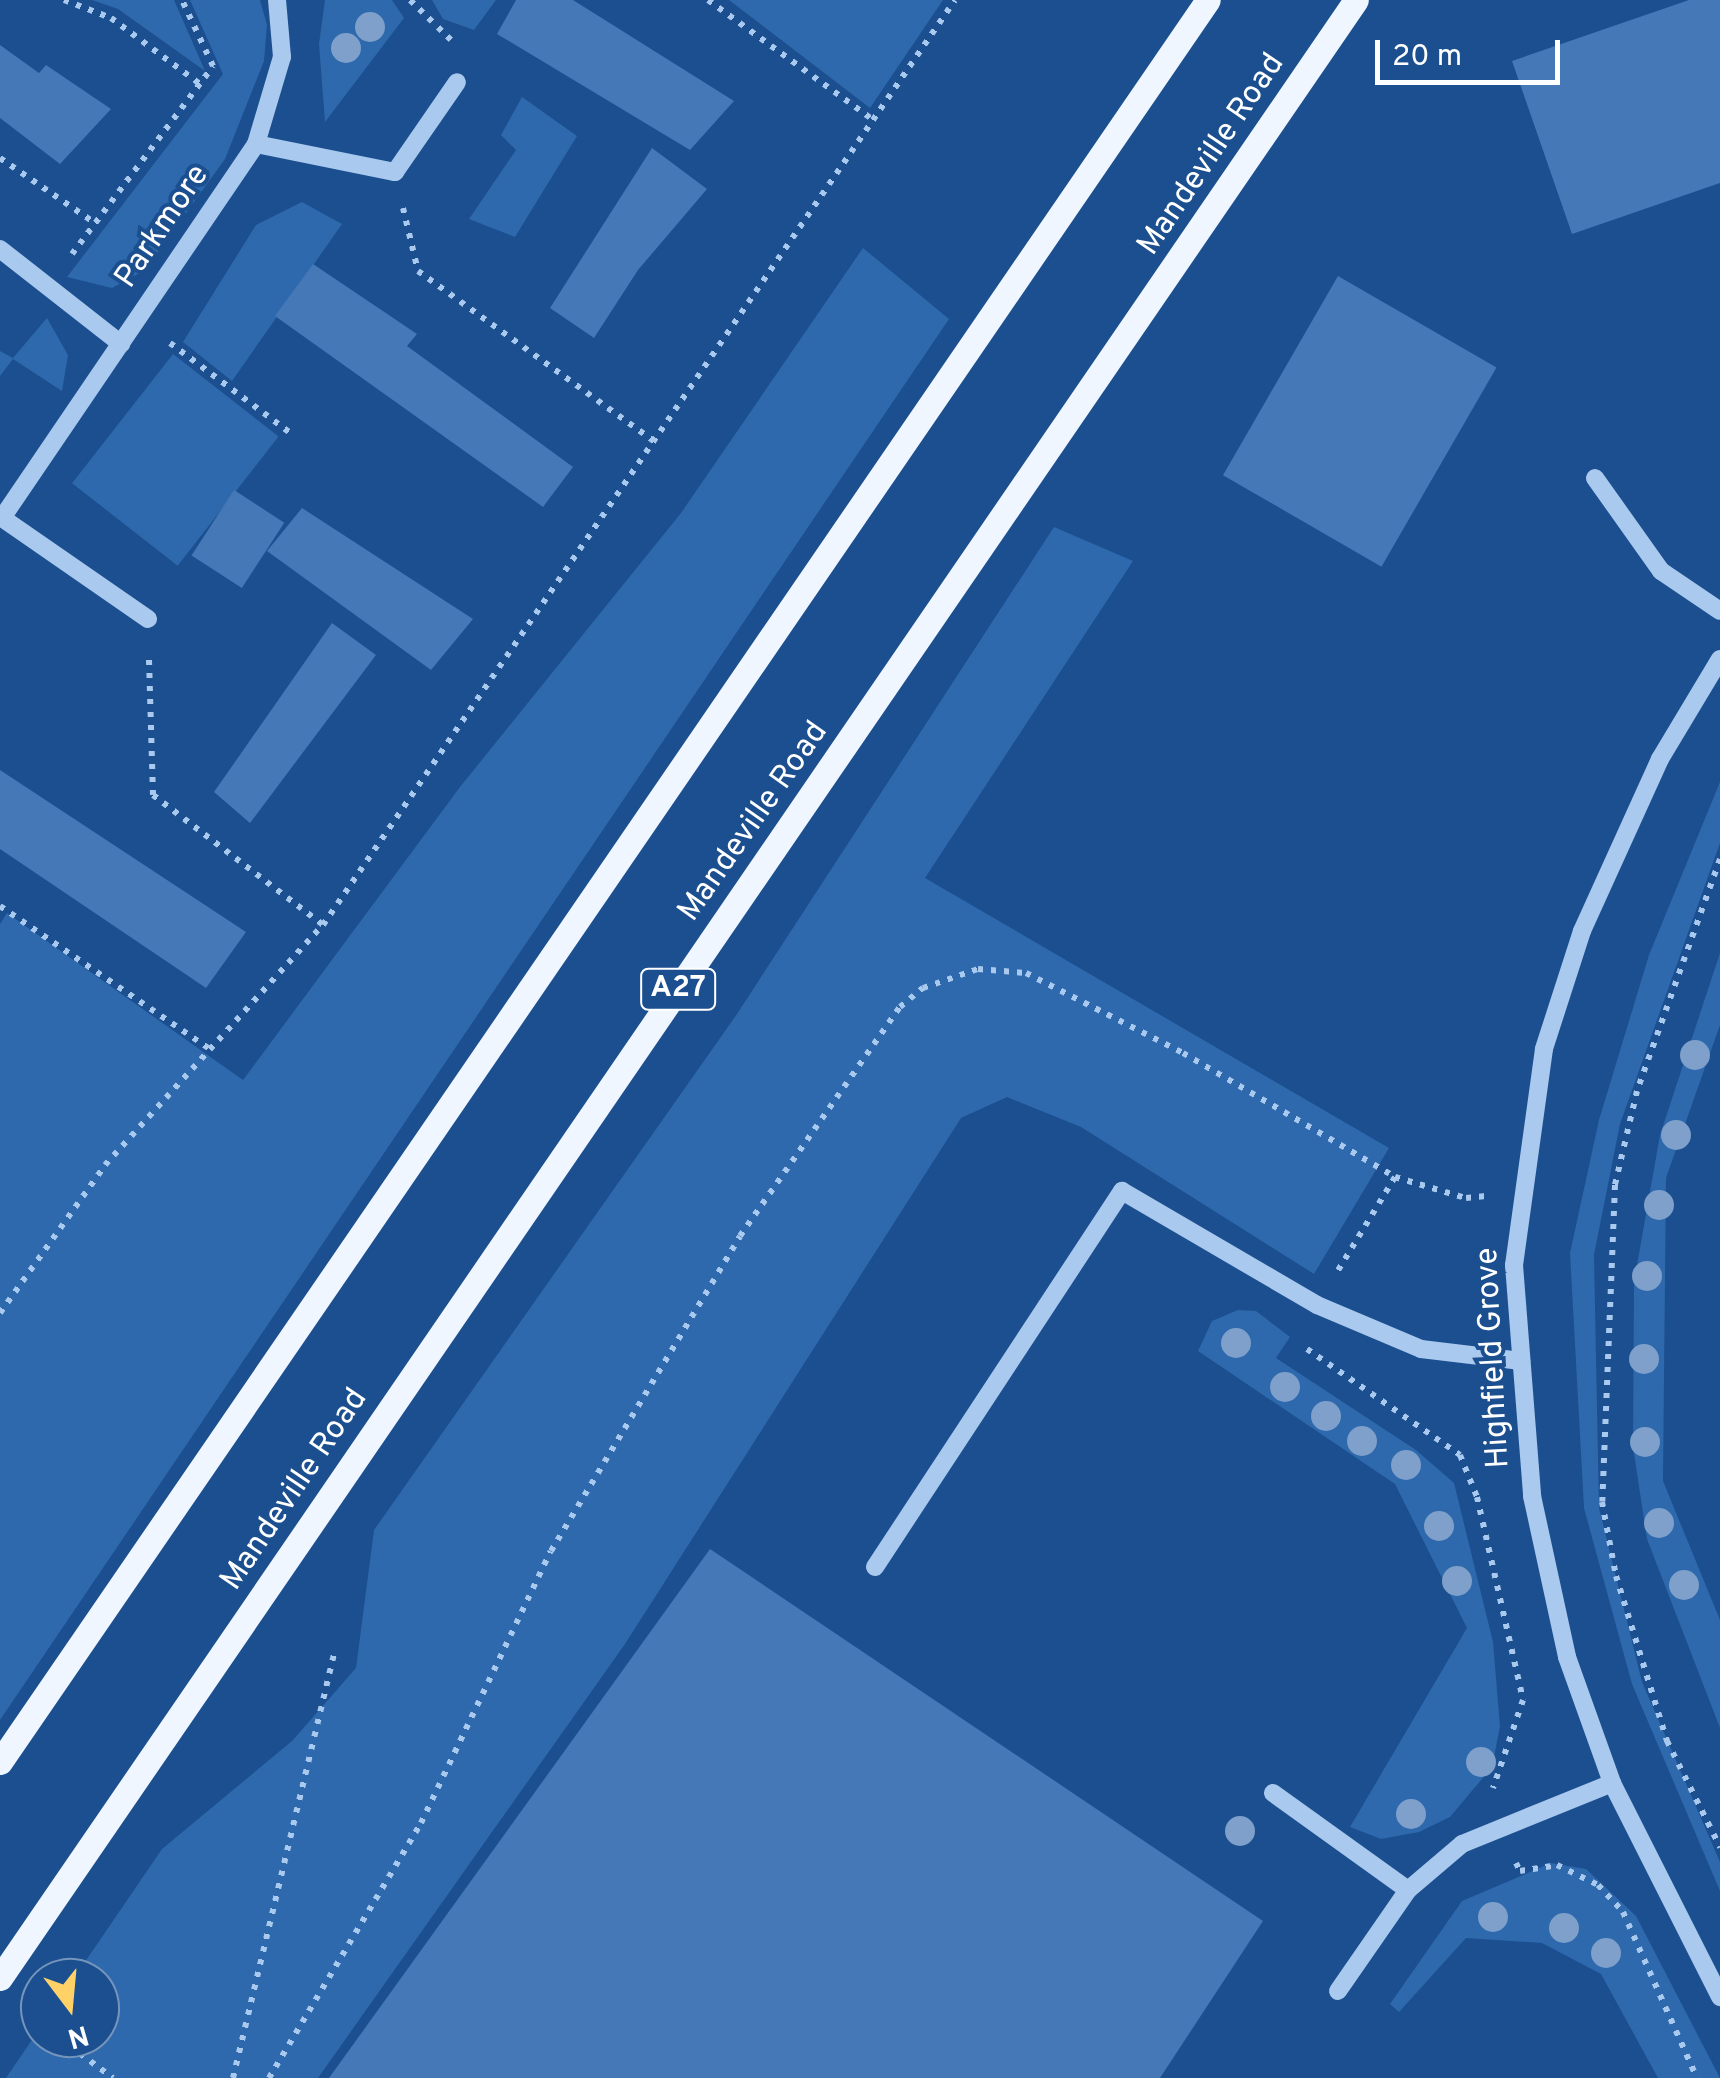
<!DOCTYPE html>
<style>
body{margin:0}
#map{position:relative;width:1720px;height:2078px;overflow:hidden;background:#1b4f8f;font-family:Overpass,sans-serif}
div>[style]{position:absolute}
.green>*{inset:0;background:#2e69ad;transform-origin:0 0}
.building>*{inset:0;background:#4478b7;transform-origin:0 0}
.path>*{height:6px;margin-top:-3px;transform-origin:0;background:repeating-linear-gradient(90deg,#a9c9ee 0 5px,transparent 0 13px)}
.minor>*{height:18px;margin:-9px;padding:0 9px;transform-origin:9px;border-radius:9px;background:#a9c9ee}
.major>*{height:25px;margin:-12.5px;padding:0 12.5px;transform-origin:12.5px;border-radius:12.5px;background:#f0f6ff}
.trees>*{width:30px;height:30px;margin:-15px;border-radius:50%;background:#7ea0ca}
span{translate:-50% -50%;white-space:nowrap;text-align:center;line-height:1.15;-webkit-text-stroke:8px #1b4f8f;paint-order:stroke}
.shield-label span{padding:2px 8px;background:#1b4f8f;border:2px solid;border-radius:8px;-webkit-text-stroke-width:0}
.shield-label{font-size:30px;color:#fff;font-weight:700}
.street-label{font-size:32px;color:#fff}
.north{position:absolute;left:20px;top:1958px;width:100px;height:100px;box-sizing:border-box;background:#1b4f8f;border:2px solid #7695bc;border-radius:50%;rotate:164deg;font-size:28px;font-weight:700;line-height:40px;text-align:center;color:#fff}
.north::after{content:'';display:block;margin:auto;width:35px;height:45px;background:#ffd166;clip-path:polygon(50% 0,100% 100%,50% 72%,0 100%)}
.scale{position:absolute;left:1375px;top:40px;width:185px;height:45px;box-sizing:border-box;border:5px solid #fff;border-top:0;padding-left:12px;font-size:30px;line-height:35px;white-space:nowrap;color:#fff;-webkit-text-stroke:8px #1b4f8f;paint-order:stroke}
</style>
<div id="map">
<div class="green">
<div style="clip-path:polygon(92px 0,174px 0,205px 71px,118px 9px)"></div>
<div style="clip-path:polygon(190px 0,260px 0,267px 25px,264px 61px,225px 159px,145px 270px,112px 288px,67px 277px,223px 74px)"></div>
<div style="clip-path:polygon(325px 0,392px 0,404px 18px,325px 122px,319px 44px)"></div>
<div style="clip-path:polygon(432px 0,496px 0,474px 30px,443px 19px)"></div>
<div style="clip-path:polygon(729px 0,943px 0,870px 108px)"></div>
<div style="clip-path:polygon(522px 97px,577px 136px,515px 237px,469px 219px,516px 150px,501px 135px)"></div>
<div style="clip-path:polygon(302px 202px,342px 224px,232px 381px,183px 342px,256px 225px)"></div>
<div style="clip-path:polygon(863px 248px,949px 319px,0 1720px,0 924px,7px 913px,243px 1080px,460px 787px,681px 513px)"></div>
<div style="clip-path:polygon(47px 318px,68px 355px,62px 391px,13px 359px,0 376px,0 351px,13px 358px)"></div>
<div style="left:173px;top:354px;width:134px;height:164px;rotate:38deg"></div>
<div style="clip-path:polygon(1054px 527px,1133px 561px,925px 878px,1389px 1148px,1314px 1274px,1081px 1127px,1007px 1097px,961px 1118px,625px 1644px,318px 2078px,6px 2078px,40px 2028px,40px 2038px,100px 2038px,100px 1978px,74px 1978px,162px 1849px,292px 1741px,356px 1668px,374px 1530px,737px 1014px)"></div>
<div style="clip-path:polygon(1720px 782px,1720px 843px,1620px 1124px,1594px 1255px,1599px 1508px,1642px 1682px,1720px 1862px,1720px 1891px,1632px 1684px,1584px 1508px,1570px 1253px,1599px 1120px,1649px 955px)"></div>
<div style="clip-path:polygon(1720px 953px,1720px 1025px,1666px 1178px,1663px 1481px,1720px 1620px,1720px 1728px,1647px 1539px,1633px 1447px,1634px 1282px,1660px 1135px)"></div>
<div style="clip-path:polygon(1238px 1310px,1256px 1311px,1290px 1337px,1276px 1358px,1416px 1450px,1454px 1483px,1493px 1642px,1500px 1726px,1492px 1767px,1450px 1817px,1419px 1832px,1381px 1839px,1350px 1827px,1467px 1628px,1395px 1484px,1198px 1351px,1212px 1321px)"></div>
<div style="clip-path:polygon(1551px 1863px,1586px 1869px,1636px 1916px,1720px 2078px,1658px 2078px,1601px 1974px,1542px 1943px,1466px 1938px,1399px 2012px,1390px 2004px,1462px 1901px)"></div>
</div>
<div class="building">
<div style="clip-path:polygon(516px 0,573px 0,734px 101px,690px 150px,497px 34px)"></div>
<div style="clip-path:polygon(1689px 0,1720px 0,1720px 183px,1572px 234px,1512px 61px)"></div>
<div style="clip-path:polygon(0 45px,39px 73px,46px 65px,111px 109px,60px 164px,0 118px)"></div>
<div style="clip-path:polygon(652px 148px,707px 189px,638px 270px,594px 338px,550px 308px)"></div>
<div style="clip-path:polygon(313px 264px,417px 334px,407px 346px,573px 467px,543px 507px,275px 316px)"></div>
<div style="left:1338px;top:276px;width:183px;height:230px;rotate:30deg"></div>
<div style="left:234px;top:490px;width:60px;height:78px;rotate:33deg"></div>
<div style="clip-path:polygon(302px 508px,473px 619px,431px 670px,267px 551px)"></div>
<div style="clip-path:polygon(332px 623px,376px 655px,250px 823px,214px 792px)"></div>
<div style="clip-path:polygon(0 770px,246px 932px,206px 988px,0 849px)"></div>
<div style="clip-path:polygon(710px 1549px,1263px 1921px,1160px 2078px,329px 2078px)"></div>
</div>
<div class="path">
<div style="left:64px;top:0;width:50px;rotate:21deg"></div>
<div style="left:111px;top:18px;width:111px;rotate:36.6deg"></div>
<div style="left:410px;top:0;width:59px;rotate:44.3deg"></div>
<div style="left:708px;top:0;width:204px;rotate:36deg"></div>
<div style="left:0;top:158px;width:115px;rotate:34.4deg"></div>
<div style="left:403px;top:208px;width:65px;rotate:76.6deg"></div>
<div style="left:418px;top:271px;width:292px;rotate:35.8deg"></div>
<div style="left:72px;top:254px;width:235px;rotate:-53.1deg"></div>
<div style="left:213px;top:66px;width:73px;rotate:-115.2deg"></div>
<div style="left:170px;top:343px;width:154px;rotate:36.8deg"></div>
<div style="left:149px;top:660px;width:135px;rotate:88.3deg"></div>
<div style="left:153px;top:795px;width:214px;rotate:37.4deg"></div>
<div style="left:1720px;top:859px;width:246px;rotate:109.7deg"></div>
<div style="left:1637px;top:1091px;width:97px;rotate:103.2deg"></div>
<div style="left:1615px;top:1185px;width:317px;rotate:92.3deg"></div>
<div style="left:1602px;top:1502px;width:75px;rotate:79.3deg"></div>
<div style="left:1616px;top:1576px;width:173px;rotate:72.8deg"></div>
<div style="left:1667px;top:1741px;width:119px;rotate:63.4deg"></div>
<div style="left:0;top:906px;width:254px;rotate:34.3deg"></div>
<div style="left:1395px;top:1177px;width:74px;rotate:16.5deg"></div>
<div style="left:1466px;top:1198px;width:20px;rotate:-6deg"></div>
<div style="left:0;top:1313px;width:181px;rotate:-54.6deg"></div>
<div style="left:105px;top:1165px;width:324px;rotate:-47.8deg"></div>
<div style="left:323px;top:925px;width:1120px;rotate:-55.66deg"></div>
<div style="left:1307px;top:1349px;width:186px;rotate:34.7deg"></div>
<div style="left:1460px;top:1455px;width:45px;rotate:68deg"></div>
<div style="left:1477px;top:1497px;width:208px;rotate:77.2deg"></div>
<div style="left:1523px;top:1700px;width:93px;rotate:108.8deg"></div>
<div style="left:1516px;top:1863px;width:9px;rotate:63deg"></div>
<div style="left:1520px;top:1871px;width:37px;rotate:-9deg"></div>
<div style="left:1557px;top:1865px;width:46px;rotate:26deg"></div>
<div style="left:1598px;top:1885px;width:37px;rotate:47deg"></div>
<div style="left:1623px;top:1912px;width:182px;rotate:66deg"></div>
<div style="left:25px;top:2013px;width:19px;rotate:36deg"></div>
<div style="left:59px;top:2038px;width:67px;rotate:36.5deg"></div>
<div style="left:233px;top:2078px;width:437px;rotate:-76.6deg"></div>
<div style="left:269px;top:2078px;width:297px;rotate:-59.2deg"></div>
<div style="left:421px;top:1823px;width:301px;rotate:-64.5deg"></div>
<div style="left:551px;top:1551px;width:367px;rotate:-59deg"></div>
<div style="left:740px;top:1236px;width:279px;rotate:-55.1deg"></div>
<div style="left:900px;top:1007px;width:30px;rotate:-40deg"></div>
<div style="left:923px;top:988px;width:58px;rotate:-19.1deg"></div>
<div style="left:978px;top:969px;width:48px;rotate:4.8deg"></div>
<div style="left:1026px;top:973px;width:176px;rotate:27deg"></div>
<div style="left:1183px;top:1053px;width:246px;rotate:30.3deg"></div>
<div style="left:1395px;top:1177px;width:111px;rotate:121.4deg"></div>
</div>
<div class="minor">
<div style="left:256px;top:144px;width:142px;rotate:11.4deg"></div>
<div style="left:395px;top:172px;width:109px;rotate:-55.4deg"></div>
<div style="left:0;top:249px;width:154px;rotate:38.1deg"></div>
<div style="left:1595px;top:478px;width:114px;rotate:54.6deg"></div>
<div style="left:1661px;top:571px;width:71px;rotate:34.1deg"></div>
<div style="left:148px;top:619px;width:178px;rotate:-145.3deg"></div>
<div style="left:2px;top:518px;width:452px;rotate:-55.8deg"></div>
<div style="left:256px;top:144px;width:91px;rotate:-73.4deg"></div>
<div style="left:282px;top:57px;width:57px;rotate:-95deg"></div>
<div style="left:1720px;top:659px;width:117px;rotate:121deg"></div>
<div style="left:1660px;top:759px;width:189px;rotate:114.4deg"></div>
<div style="left:1582px;top:931px;width:124px;rotate:107.9deg"></div>
<div style="left:1544px;top:1049px;width:218px;rotate:97.9deg"></div>
<div style="left:1514px;top:1265px;width:232px;rotate:85.5deg"></div>
<div style="left:1532px;top:1496px;width:165px;rotate:77.7deg"></div>
<div style="left:1567px;top:1657px;width:134px;rotate:70.3deg"></div>
<div style="left:1612px;top:1783px;width:240px;rotate:63.2deg"></div>
<div style="left:875px;top:1567px;width:450px;rotate:-56.7deg"></div>
<div style="left:1122px;top:1191px;width:226px;rotate:30.3deg"></div>
<div style="left:1317px;top:1305px;width:113px;rotate:22.9deg"></div>
<div style="left:1421px;top:1349px;width:101px;rotate:6.8deg"></div>
<div style="left:1273px;top:1793px;width:166px;rotate:35.7deg"></div>
<div style="left:1338px;top:1991px;width:123px;rotate:-55.3deg"></div>
<div style="left:1408px;top:1890px;width:71px;rotate:-40.4deg"></div>
<div style="left:1462px;top:1844px;width:162px;rotate:-22.1deg"></div>
</div>
<div class="major">
<div style="left:0;top:1762px;width:2136px;rotate:-55.57deg"></div>
<div style="left:0;top:1978px;width:2398px;rotate:-55.57deg"></div>
</div>
<div class="trees">
<div style="left:370px;top:27px"></div>
<div style="left:346px;top:48px"></div>
<div style="left:1695px;top:1055px"></div>
<div style="left:1676px;top:1135px"></div>
<div style="left:1659px;top:1205px"></div>
<div style="left:1647px;top:1276px"></div>
<div style="left:1236px;top:1343px"></div>
<div style="left:1644px;top:1359px"></div>
<div style="left:1285px;top:1387px"></div>
<div style="left:1326px;top:1416px"></div>
<div style="left:1362px;top:1441px"></div>
<div style="left:1645px;top:1442px"></div>
<div style="left:1406px;top:1465px"></div>
<div style="left:1659px;top:1523px"></div>
<div style="left:1439px;top:1526px"></div>
<div style="left:1457px;top:1581px"></div>
<div style="left:1684px;top:1585px"></div>
<div style="left:1481px;top:1762px"></div>
<div style="left:1411px;top:1814px"></div>
<div style="left:1240px;top:1831px"></div>
<div style="left:1493px;top:1917px"></div>
<div style="left:1564px;top:1928px"></div>
<div style="left:1606px;top:1953px"></div>
</div>
<div class="shield-label">
<span style="left:678px;top:989px">A27</span>
</div>
<div class="street-label">
<span style="left:1212px;top:155px;rotate:-56deg">Mandeville Road</span>
<span style="left:163px;top:227px;rotate:-56deg">Parkmore</span>
<span style="left:754px;top:822px;rotate:-55deg">Mandeville Road</span>
<span style="left:1494px;top:1358px;rotate:-93deg">Highfield Grove</span>
<span style="left:295px;top:1490px;rotate:-56deg">Mandeville Road</span>
</div>
<div class="north">N</div>
<div class="scale">20 m</div>
</div>
